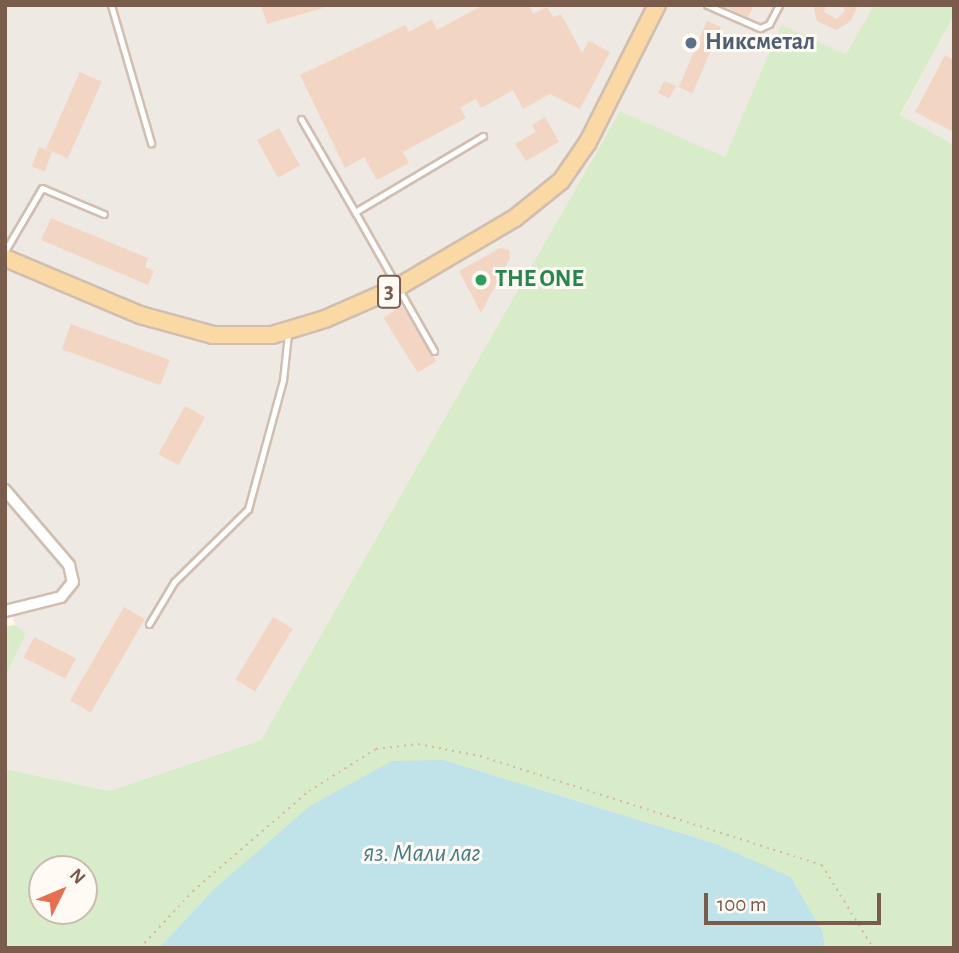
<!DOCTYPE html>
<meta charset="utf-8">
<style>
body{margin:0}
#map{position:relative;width:959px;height:953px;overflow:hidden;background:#fdf6ec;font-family:"Alegreya Sans",sans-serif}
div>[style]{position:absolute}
.industrial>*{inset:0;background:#efe9e4}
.green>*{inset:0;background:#d8ecc9}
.water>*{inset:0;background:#bfe3e8}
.building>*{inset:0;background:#f3d5c3;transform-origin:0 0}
.path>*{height:2px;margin-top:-1px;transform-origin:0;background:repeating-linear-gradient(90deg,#d9b8a5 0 2px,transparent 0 7px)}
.roads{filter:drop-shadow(2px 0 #d1beb0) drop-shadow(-2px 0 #d1beb0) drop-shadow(0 2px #d1beb0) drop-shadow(0 -2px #d1beb0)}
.lane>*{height:5px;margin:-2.5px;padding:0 2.5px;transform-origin:2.5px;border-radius:2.5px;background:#fff}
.street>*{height:10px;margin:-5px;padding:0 5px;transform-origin:5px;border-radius:5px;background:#fff}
.primary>*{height:16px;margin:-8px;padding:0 8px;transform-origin:8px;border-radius:8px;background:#fbd9a5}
.dots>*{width:19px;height:19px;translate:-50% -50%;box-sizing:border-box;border:4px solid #fffaf3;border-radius:50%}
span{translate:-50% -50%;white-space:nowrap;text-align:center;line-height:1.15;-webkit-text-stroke:6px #fffaf3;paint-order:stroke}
.shield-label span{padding:2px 5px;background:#fffaf3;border:2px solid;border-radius:5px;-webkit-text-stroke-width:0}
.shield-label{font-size:23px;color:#7a5c4d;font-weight:700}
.service-label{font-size:24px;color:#4e5e75;font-weight:700}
.left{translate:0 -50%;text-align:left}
.leisure-label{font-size:24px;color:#27864d;font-weight:700}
.water-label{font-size:26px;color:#437c86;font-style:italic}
.frame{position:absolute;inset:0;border:7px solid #7a5c4d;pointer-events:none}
.north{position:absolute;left:28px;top:855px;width:70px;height:70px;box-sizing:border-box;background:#fffaf3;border:2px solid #cabbb1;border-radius:50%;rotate:47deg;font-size:19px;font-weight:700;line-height:28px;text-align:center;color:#7a5c4d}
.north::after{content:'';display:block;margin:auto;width:24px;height:32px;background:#e76f51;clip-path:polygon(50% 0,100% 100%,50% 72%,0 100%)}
.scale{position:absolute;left:704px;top:893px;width:177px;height:32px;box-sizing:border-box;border:4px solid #7a5c4d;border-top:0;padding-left:9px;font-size:21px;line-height:24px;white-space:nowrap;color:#7a5c4d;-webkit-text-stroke:5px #fffaf3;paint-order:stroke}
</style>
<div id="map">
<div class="industrial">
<div style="clip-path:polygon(5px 5px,874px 5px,846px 54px,781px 25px,725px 158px,620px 111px,261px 740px,109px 791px,5px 769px,5px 677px,26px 634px,15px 625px,11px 610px,5px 611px)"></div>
<div style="clip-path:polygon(954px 15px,954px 145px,900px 116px)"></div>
</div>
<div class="green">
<div style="clip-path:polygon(evenodd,874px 5px,954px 5px,954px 15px,900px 115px,954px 145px,954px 948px,825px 948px,823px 932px,791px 877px,717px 844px,444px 760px,212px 891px,159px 948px,5px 948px,5px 769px,109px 791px,261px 740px,620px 111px,725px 157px,781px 25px,846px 54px,874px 5px,42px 869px,84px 869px,84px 911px,42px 911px,42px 869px)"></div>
<div style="clip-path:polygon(15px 625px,26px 634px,5px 677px,5px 627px)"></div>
</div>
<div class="water">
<div style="clip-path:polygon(444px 760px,717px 844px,791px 877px,823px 932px,825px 948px,159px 948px,212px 891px,310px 806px,392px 761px)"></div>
</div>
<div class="building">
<div style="clip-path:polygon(261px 5px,322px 5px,323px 8px,267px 24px)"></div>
<div style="clip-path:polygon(483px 5px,529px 5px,533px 14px,547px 7px,553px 17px,561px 14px,582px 53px,589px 41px,610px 52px,580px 109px,550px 94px,523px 109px,513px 90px,481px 108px,476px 99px,460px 108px,466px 118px,403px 152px,409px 163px,377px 180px,364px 157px,345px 168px,300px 75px,405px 25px,409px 32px,432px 19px,437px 30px)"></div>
<div style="clip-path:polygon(721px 5px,754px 5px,748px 17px)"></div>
<div style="clip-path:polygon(813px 5px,826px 5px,824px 12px,837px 19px,845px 11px,842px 5px,858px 5px,851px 21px,836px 30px,817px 21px)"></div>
<div style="left:707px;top:21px;width:15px;height:72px;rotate:23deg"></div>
<div style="clip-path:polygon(945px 55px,954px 60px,954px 132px,915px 112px)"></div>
<div style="left:80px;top:72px;width:24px;height:84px;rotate:24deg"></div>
<div style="clip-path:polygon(664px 81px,676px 86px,669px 98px,658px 93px)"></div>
<div style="clip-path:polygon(545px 117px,559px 142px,526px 161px,515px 144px,536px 132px,532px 125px)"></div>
<div style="left:279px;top:128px;width:43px;height:25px;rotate:61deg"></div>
<div style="left:39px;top:147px;width:14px;height:21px;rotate:21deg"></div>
<div style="clip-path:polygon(51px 218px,148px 258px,145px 267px,154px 271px,148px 285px,41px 240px)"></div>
<div style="clip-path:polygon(500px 248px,509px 250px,510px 258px,481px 313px,459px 271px)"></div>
<div style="left:402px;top:306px;width:65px;height:22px;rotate:58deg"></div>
<div style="left:71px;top:324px;width:105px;height:27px;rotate:20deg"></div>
<div style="left:185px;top:406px;width:23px;height:55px;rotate:29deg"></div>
<div style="left:124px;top:607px;width:24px;height:108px;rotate:30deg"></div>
<div style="left:273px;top:617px;width:23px;height:73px;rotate:31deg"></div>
<div style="left:34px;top:637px;width:47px;height:23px;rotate:27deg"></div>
</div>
<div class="path">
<div style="left:140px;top:948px;width:78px;rotate:-47.1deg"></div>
<div style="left:193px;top:891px;width:153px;rotate:-40.8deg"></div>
<div style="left:309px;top:791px;width:79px;rotate:-32.1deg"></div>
<div style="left:376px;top:749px;width:42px;rotate:-6.8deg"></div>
<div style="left:418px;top:744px;width:63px;rotate:11deg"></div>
<div style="left:480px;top:756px;width:359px;rotate:17.7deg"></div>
<div style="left:822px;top:865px;width:97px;rotate:58.4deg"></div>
</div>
<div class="roads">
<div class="lane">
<div style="left:111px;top:5px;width:144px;rotate:73.8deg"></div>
<div style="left:707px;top:5px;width:58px;rotate:23.5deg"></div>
<div style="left:760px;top:28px;width:10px;rotate:-24deg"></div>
<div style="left:769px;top:24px;width:21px;rotate:-62deg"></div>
<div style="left:301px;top:119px;width:108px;rotate:59.9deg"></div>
<div style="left:5px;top:251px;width:73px;rotate:-59.6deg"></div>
<div style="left:42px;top:188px;width:67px;rotate:22.8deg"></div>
<div style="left:434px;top:351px;width:160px;rotate:-119.6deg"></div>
<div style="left:355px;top:212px;width:149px;rotate:-30.7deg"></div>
<div style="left:149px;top:624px;width:49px;rotate:-59.2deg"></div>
<div style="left:174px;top:582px;width:104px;rotate:-44.6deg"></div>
<div style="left:248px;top:509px;width:134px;rotate:-74.8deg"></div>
<div style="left:283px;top:380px;width:46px;rotate:-83.8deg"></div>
</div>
<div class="street">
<div style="left:5px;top:490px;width:99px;rotate:49.5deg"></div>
<div style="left:69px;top:565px;width:17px;rotate:77deg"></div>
<div style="left:73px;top:582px;width:19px;rotate:129deg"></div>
<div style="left:61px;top:597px;width:58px;rotate:166deg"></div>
</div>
<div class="primary">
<div style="left:5px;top:258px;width:147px;rotate:22.9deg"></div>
<div style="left:140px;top:315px;width:76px;rotate:15.3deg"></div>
<div style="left:213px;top:335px;width:59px"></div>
<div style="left:272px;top:335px;width:55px;rotate:-16.8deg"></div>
<div style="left:325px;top:319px;width:80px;rotate:-23.7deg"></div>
<div style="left:398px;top:287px;width:136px;rotate:-30.5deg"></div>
<div style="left:515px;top:218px;width:59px;rotate:-38.8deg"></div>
<div style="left:561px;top:181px;width:47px;rotate:-55.3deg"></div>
<div style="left:588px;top:142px;width:153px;rotate:-63.3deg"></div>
</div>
</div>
<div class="dots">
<div style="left:691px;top:43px;background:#5c6f8a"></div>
<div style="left:481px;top:280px;background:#2e9e5b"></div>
</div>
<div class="shield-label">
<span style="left:389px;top:292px">3</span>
</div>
<div class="service-label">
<span class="left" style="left:705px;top:43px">Никсметал</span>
</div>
<div class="leisure-label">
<span class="left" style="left:495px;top:280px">THE ONE</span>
</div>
<div class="water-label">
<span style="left:422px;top:854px">яз. Мали лаг</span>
</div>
<div class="frame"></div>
<div class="north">N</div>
<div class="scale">100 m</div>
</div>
